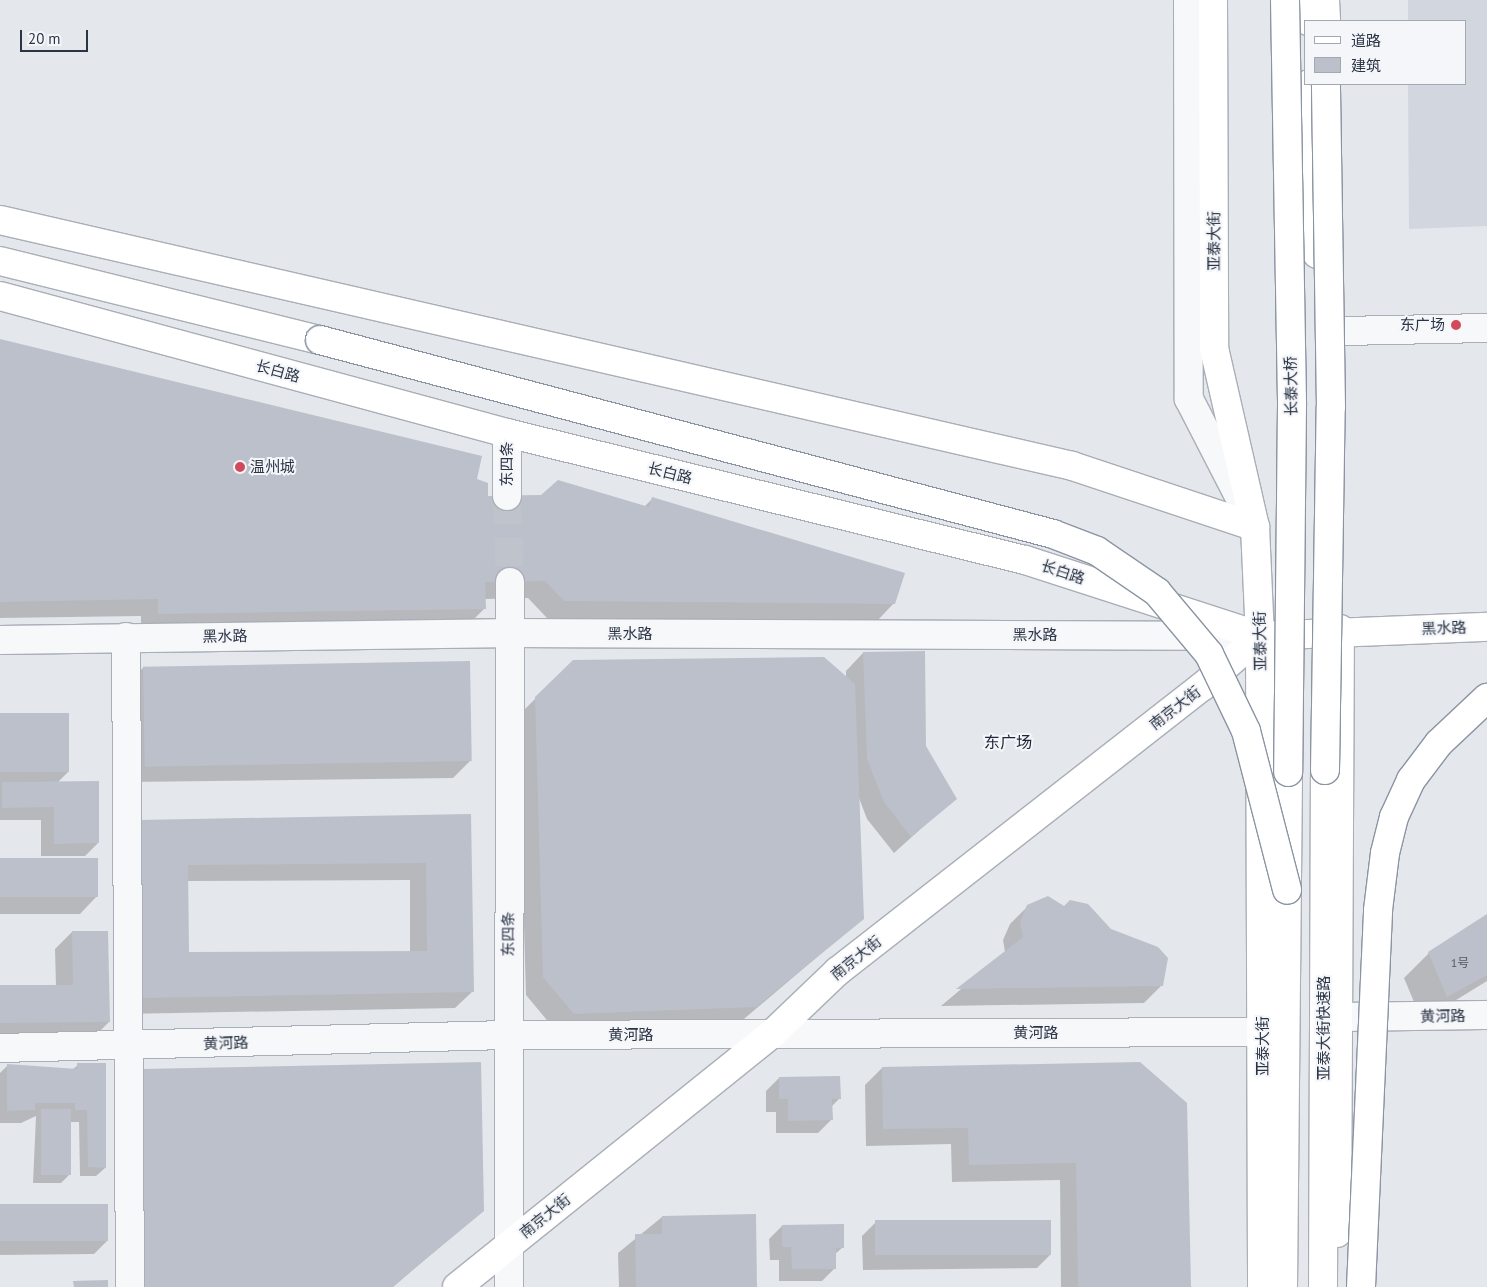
<!DOCTYPE html>
<meta charset="utf-8">
<style>
body{margin:0}
#map{position:relative;width:1487px;height:1287px;overflow:hidden;background:#e4e7ec;font-family:"PT Sans","Noto Sans SC",sans-serif}
div>[style]{position:absolute}
.built>*{inset:0;background:#d2d6de}
.shadow>*{inset:0;background:#0003}
.building>*{inset:0;background:#bbc0ca;transform-origin:0 0}
.minor-tunnel>*{height:28px;margin-top:-14px;transform-origin:0;background:repeating-linear-gradient(90deg,#bfc3cb 0 28px,transparent 0 42px)}
.roads{filter:drop-shadow(1px 0 #a9aeb7) drop-shadow(-1px 0 #a9aeb7) drop-shadow(0 1px #a9aeb7) drop-shadow(0 -1px #a9aeb7)}
.minor>*{height:28px;margin:-14px;padding:0 14px;transform-origin:14px;border-radius:14px;background:#f7f8fa}
.tertiary>*{height:28px;margin:-14px;padding:0 14px;transform-origin:14px;border-radius:14px;background:#f7f8fa}
.secondary>*{height:28px;margin:-14px;padding:0 14px;transform-origin:14px;border-radius:14px;background:#fff}
.primary>*{height:28px;margin:-14px;padding:0 14px;transform-origin:14px;border-radius:14px;background:#fff}
.trunk>*{height:28px;margin:-14px;padding:0 14px;transform-origin:14px;border-radius:14px;background:#fff}
.bridges{filter:drop-shadow(1px 0 #8b94a3) drop-shadow(-1px 0 #8b94a3) drop-shadow(0 1px #8b94a3) drop-shadow(0 -1px #8b94a3)}
.trunk-bridge>*{height:28px;margin:-14px;padding:0 14px;transform-origin:14px;border-radius:14px;background:#fff}
.dots>*{width:14px;height:14px;translate:-50% -50%;box-sizing:border-box;border:2px solid #f4f6f9;border-radius:50%}
span{translate:-50% -50%;white-space:nowrap;text-align:center;line-height:1.15;-webkit-text-stroke:4px #f4f6f9;paint-order:stroke}
.number-label{font-size:12px;color:#4f5766}
.number-label span{-webkit-text-stroke-width:0}
.street-label{font-size:15px;color:#2b3445}
.poi-label{font-size:15px;color:#2b3445}
.right{translate:-100% -50%;text-align:right}
.left{translate:0 -50%;text-align:left}
.neighbourhood-label{font-size:16px;color:#1d2536}
.legend{position:absolute;left:1304px;top:20px;width:162px;height:65px;box-sizing:border-box;background:#f4f6f9;border:1px solid #a4a8b1;margin:0;padding:6px 9px;list-style:none;font-size:15px;color:#2b3445}
.legend li{display:flex;align-items:center;gap:10px;height:25px}
.legend b{width:25px;border:1px solid #a4a8b1}
.scale{position:absolute;left:20px;top:30px;width:68px;height:22px;box-sizing:border-box;border:2px solid #2b3445;border-top:0;padding-left:6px;font-size:15px;line-height:18px;white-space:nowrap;color:#2b3445;-webkit-text-stroke:4px #f4f6f9;paint-order:stroke}
</style>
<div id="map">
<div class="built">
<div style="clip-path:polygon(1408px 0,1487px 0,1487px 226px,1409px 229px,1408px 84px,1466px 84px,1466px 21px,1408px 21px)"></div>
</div>
<div class="shadow">
<div style="clip-path:polygon(0 340px,475px 480px,487px 498px,644px 507px,653px 498px,894px 603px,877px 621px,547px 618px,528px 598px,484px 599px,484px 609px,467px 626px,141px 631px,141px 616px,0 618px)"></div>
<div style="clip-path:polygon(863px 653px,955px 798px,894px 853px,867px 819px,859px 798px,863px 918px,738px 1024px,556px 1031px,526px 995px,518px 716px,573px 661px,846px 677px,846px 671px)"></div>
<div style="clip-path:polygon(144px 667px,471px 760px,453px 778px,128px 782px,126px 684px)"></div>
<div style="clip-path:polygon(0 715px,68px 772px,57px 783px,98px 843px,85px 856px,41px 856px,41px 820px,0 820px)"></div>
<div style="clip-path:polygon(evenodd,469px 815px,473px 991px,455px 1008px,124px 1014px,121px 838px,469px 815px,410px 880px,410px 952px,187px 953px,187px 881px,410px 880px)"></div>
<div style="clip-path:polygon(0 860px,97px 896px,80px 914px,0 914px)"></div>
<div style="clip-path:polygon(1028px 906px,1110px 930px,1162px 985px,1144px 1003px,941px 1006px,1005px 952px,1003px 940px,1010px 924px)"></div>
<div style="clip-path:polygon(1487px 916px,1487px 981px,1422px 1021px,1404px 978px,1429px 953px)"></div>
<div style="clip-path:polygon(72px 932px,109px 1022px,92px 1039px,0 1039px,0 987px,56px 987px,55px 949px)"></div>
<div style="clip-path:polygon(1140px 1064px,1189px 1287px,1061px 1287px,1060px 1180px,952px 1182px,951px 1144px,866px 1146px,865px 1085px,882px 1068px)"></div>
<div style="clip-path:polygon(8px 1065px,72px 1070px,78px 1065px,105px 1168px,96px 1176px,80px 1176px,79px 1122px,70px 1122px,70px 1174px,61px 1183px,33px 1183px,36px 1116px,21px 1123px,0 1123px,0 1073px)"></div>
<div style="clip-path:polygon(779px 1078px,839px 1099px,831px 1107px,831px 1120px,818px 1133px,776px 1133px,776px 1112px,766px 1112px,766px 1091px)"></div>
<div style="clip-path:polygon(124px 1087px,483px 1210px,393px 1287px,128px 1287px)"></div>
<div style="clip-path:polygon(0 1206px,107px 1241px,94px 1254px,0 1255px)"></div>
<div style="clip-path:polygon(662px 1217px,756px 1287px,619px 1287px,618px 1253px)"></div>
<div style="clip-path:polygon(875px 1223px,1050px 1255px,1037px 1268px,863px 1270px,862px 1236px)"></div>
<div style="clip-path:polygon(782px 1226px,843px 1247px,834px 1255px,835px 1268px,822px 1281px,779px 1281px,779px 1260px,770px 1260px,769px 1239px)"></div>
</div>
<div class="building">
<div style="clip-path:polygon(0 339px,482px 456px,477px 479px,488px 483px,488px 496px,541px 495px,558px 480px,649px 507px,652px 497px,905px 573px,895px 604px,564px 601px,545px 581px,485px 582px,486px 609px,158px 614px,158px 599px,0 602px)"></div>
<div style="clip-path:polygon(925px 651px,926px 746px,957px 799px,911px 837px,884px 802px,867px 759px,863px 652px)"></div>
<div style="clip-path:polygon(824px 657px,855px 684px,864px 919px,756px 1007px,574px 1014px,543px 977px,535px 697px,573px 660px)"></div>
<div style="left:470px;top:661px;width:100px;height:327px;rotate:89deg"></div>
<div style="left:69px;top:713px;width:59px;height:69px;rotate:90deg"></div>
<div style="clip-path:polygon(99px 781px,99px 843px,54px 844px,54px 807px,2px 808px,2px 782px)"></div>
<div style="clip-path:polygon(evenodd,471px 814px,474px 992px,141px 998px,138px 820px,471px 814px,426px 863px,427px 951px,189px 952px,188px 865px,426px 863px)"></div>
<div style="left:98px;top:858px;width:39px;height:98px;rotate:90deg"></div>
<div style="clip-path:polygon(1048px 896px,1064px 906px,1070px 900px,1088px 904px,1111px 929px,1158px 947px,1168px 958px,1163px 986px,956px 989px,1023px 937px,1020px 922px,1027px 905px)"></div>
<div style="clip-path:polygon(1487px 914px,1487px 975px,1447px 997px,1428px 952px)"></div>
<div style="clip-path:polygon(72px 931px,108px 931px,110px 1022px,0 1023px,0 985px,73px 985px)"></div>
<div style="clip-path:polygon(481px 1062px,484px 1211px,392px 1287px,145px 1287px,141px 1069px)"></div>
<div style="clip-path:polygon(1140px 1062px,1187px 1103px,1191px 1287px,1078px 1287px,1076px 1163px,969px 1165px,968px 1128px,883px 1129px,882px 1067px)"></div>
<div style="clip-path:polygon(77px 1063px,106px 1063px,106px 1168px,88px 1167px,87px 1110px,75px 1110px,75px 1103px,35px 1103px,35px 1110px,7px 1111px,7px 1064px,77px 1069px)"></div>
<div style="clip-path:polygon(840px 1076px,841px 1099px,832px 1099px,833px 1120px,788px 1121px,788px 1099px,779px 1099px,779px 1077px)"></div>
<div style="left:41px;top:1109px;width:30px;height:66px"></div>
<div style="left:108px;top:1204px;width:37px;height:108px;rotate:90deg"></div>
<div style="clip-path:polygon(756px 1214px,757px 1287px,636px 1287px,635px 1234px,662px 1234px,662px 1216px)"></div>
<div style="left:1051px;top:1220px;width:35px;height:176px;rotate:90deg"></div>
<div style="clip-path:polygon(844px 1224px,844px 1248px,836px 1248px,836px 1269px,792px 1269px,791px 1247px,782px 1247px,782px 1225px)"></div>
<div style="clip-path:polygon(108px 1280px,108px 1287px,74px 1287px,73px 1281px)"></div>
</div>
<div class="minor-tunnel">
<div style="left:507px;top:496px;width:86px;rotate:88deg"></div>
</div>
<div class="roads">
<div class="minor">
<div style="left:507px;top:433px;width:63px;rotate:90deg"></div>
<div style="left:126px;top:637px;width:650px;rotate:89.65deg"></div>
</div>
<div class="tertiary">
<div style="left:1188px;top:0;width:399px;rotate:89.9deg"></div>
<div style="left:1189px;top:399px;width:127px;rotate:62.8deg"></div>
<div style="left:1343px;top:331px;width:144px;rotate:-1.2deg"></div>
<div style="left:0;top:640px;width:510px;rotate:-0.79deg"></div>
<div style="left:510px;top:633px;width:741px;rotate:0.23deg"></div>
<div style="left:1339px;top:1017px;width:148px;rotate:-0.8deg"></div>
<div style="left:0;top:1048px;width:508px;rotate:-1.47deg"></div>
<div style="left:508px;top:1035px;width:755px;rotate:-0.23deg"></div>
<div style="left:509px;top:1287px;width:705px;rotate:-89.92deg"></div>
</div>
<div class="secondary">
<div style="left:0;top:220px;width:1100px;rotate:12.92deg"></div>
<div style="left:1072px;top:466px;width:193px;rotate:18.4deg"></div>
<div style="left:0;top:296px;width:525px;rotate:15.12deg"></div>
<div style="left:507px;top:433px;width:533px;rotate:13.78deg"></div>
<div style="left:1025px;top:560px;width:247px;rotate:17.9deg"></div>
<div style="left:1260px;top:636px;width:227px;rotate:-2.3deg"></div>
<div style="left:457px;top:1287px;width:404px;rotate:-38.8deg"></div>
<div style="left:772px;top:1034px;width:91px;rotate:-43.7deg"></div>
<div style="left:838px;top:971px;width:463px;rotate:-38deg"></div>
<div style="left:1203px;top:686px;width:76px;rotate:-41.3deg"></div>
</div>
<div class="primary">
<div style="left:1213px;top:0;width:348px;rotate:89.8deg"></div>
<div style="left:1214px;top:348px;width:184px;rotate:77.1deg"></div>
<div style="left:1255px;top:527px;width:109px;rotate:87.4deg"></div>
<div style="left:1260px;top:636px;width:651px;rotate:89.82deg"></div>
<div style="left:1308px;top:0;width:21px;rotate:90deg"></div>
<div style="left:1309px;top:84px;width:170px;rotate:87.3deg"></div>
<div style="left:1337px;top:1233px;width:604px;rotate:-89.72deg"></div>
</div>
<div class="trunk">
<div style="left:1325px;top:0;width:21px;rotate:87deg"></div>
<div style="left:0;top:261px;width:330px;rotate:13.9deg"></div>
<div style="left:1283px;top:1287px;width:515px;rotate:-89.44deg"></div>
<div style="left:1323px;top:1287px;width:517px;rotate:-89.78deg"></div>
</div>
</div>
<div class="bridges">
<div class="trunk-bridge">
<div style="left:1285px;top:0;width:406px;rotate:89deg"></div>
<div style="left:1292px;top:406px;width:366px;rotate:90.6deg"></div>
<div style="left:320px;top:340px;width:758px;rotate:14.82deg"></div>
<div style="left:1053px;top:534px;width:47px;rotate:21.1deg"></div>
<div style="left:1097px;top:551px;width:73px;rotate:34.3deg"></div>
<div style="left:1157px;top:592px;width:81px;rotate:50deg"></div>
<div style="left:1209px;top:654px;width:85px;rotate:64.3deg"></div>
<div style="left:1246px;top:731px;width:164px;rotate:75.5deg"></div>
<div style="left:1325px;top:770px;width:363px;rotate:-89.1deg"></div>
<div style="left:1331px;top:407px;width:323px;rotate:-90.9deg"></div>
<div style="left:1361px;top:1287px;width:377px;rotate:-87.4deg"></div>
<div style="left:1378px;top:910px;width:57px;rotate:-83deg"></div>
<div style="left:1385px;top:853px;width:37px;rotate:-76deg"></div>
<div style="left:1394px;top:817px;width:41px;rotate:-65.3deg"></div>
<div style="left:1411px;top:780px;width:46px;rotate:-52.9deg"></div>
<div style="left:1439px;top:743px;width:66px;rotate:-43.2deg"></div>
</div>
</div>
<div class="dots">
<div style="left:1456px;top:325px;background:#d1495b"></div>
<div style="left:240px;top:467px;background:#d1495b"></div>
</div>
<div class="number-label">
<span style="left:1460px;top:963px">1号</span>
</div>
<div class="street-label">
<span style="left:1214px;top:241px;rotate:-90deg">亚泰大街</span>
<span style="left:278px;top:371px;rotate:15deg">长白路</span>
<span style="left:1291px;top:386px;rotate:-91deg">长泰大桥</span>
<span style="left:507px;top:464px;rotate:-90deg">东四条</span>
<span style="left:670px;top:473px;rotate:14deg">长白路</span>
<span style="left:1063px;top:572px;rotate:18deg">长白路</span>
<span style="left:1444px;top:628px;rotate:-2deg">黑水路</span>
<span style="left:630px;top:634px">黑水路</span>
<span style="left:1035px;top:635px">黑水路</span>
<span style="left:225px;top:636px;rotate:-1deg">黑水路</span>
<span style="left:1260px;top:641px;rotate:-91deg">亚泰大街</span>
<span style="left:1175px;top:708px;rotate:-38deg">南京大街</span>
<span style="left:508px;top:934px;rotate:-90deg">东四条</span>
<span style="left:856px;top:958px;rotate:-39deg">南京大街</span>
<span style="left:1443px;top:1016px;rotate:-1deg">黄河路</span>
<span style="left:1324px;top:1028px;rotate:-90deg">亚泰大街快速路</span>
<span style="left:1036px;top:1033px">黄河路</span>
<span style="left:631px;top:1035px">黄河路</span>
<span style="left:226px;top:1043px;rotate:-2deg">黄河路</span>
<span style="left:1263px;top:1046px;rotate:-90deg">亚泰大街</span>
<span style="left:545px;top:1216px;rotate:-39deg">南京大街</span>
</div>
<div class="poi-label">
<span class="right" style="left:1445px;top:325px">东广场</span>
<span class="left" style="left:250px;top:467px">温州城</span>
</div>
<div class="neighbourhood-label">
<span style="left:1008px;top:742px">东广场</span>
</div>
<ul class="legend">
<li><b style="height:6px;background:#fff"></b>道路</li>
<li><b style="height:14px;background:#bbc0ca"></b>建筑</li>
</ul>
<div class="scale">20 m</div>
</div>
